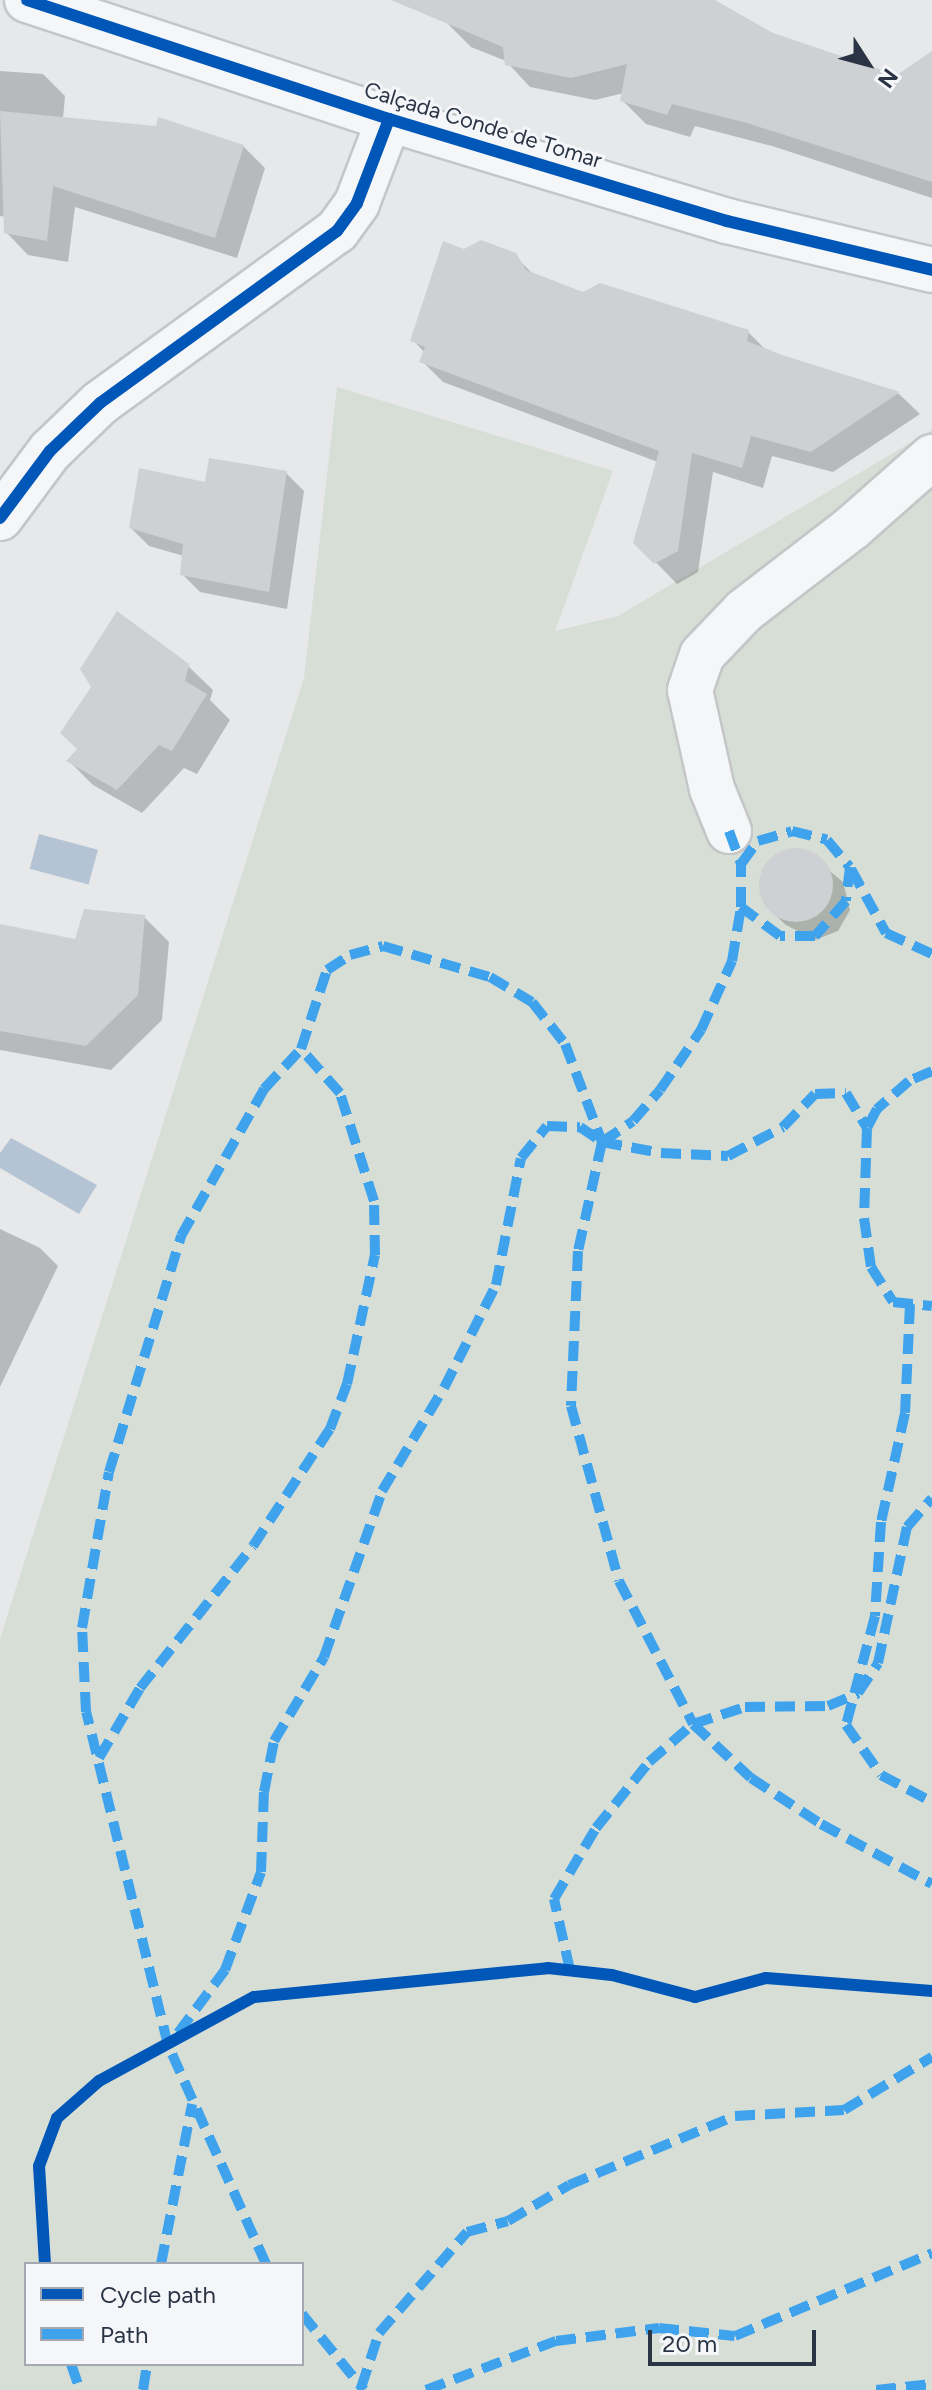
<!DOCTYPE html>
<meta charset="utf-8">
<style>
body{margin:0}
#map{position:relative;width:932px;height:2390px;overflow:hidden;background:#e6e8ea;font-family:Figtree,sans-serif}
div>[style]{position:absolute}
.green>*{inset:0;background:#d6ded6}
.water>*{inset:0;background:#b4c4d5;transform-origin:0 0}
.shadow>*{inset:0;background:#0003}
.building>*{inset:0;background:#ced0d3}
.round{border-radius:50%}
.roads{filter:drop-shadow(2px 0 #c4c6c8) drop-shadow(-2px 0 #c4c6c8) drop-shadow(0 2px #c4c6c8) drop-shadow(0 -2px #c4c6c8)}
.street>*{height:44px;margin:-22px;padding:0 22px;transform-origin:22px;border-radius:22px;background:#f5f6f7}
.quiet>*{height:10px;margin-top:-5px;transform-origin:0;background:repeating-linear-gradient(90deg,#3ea3ec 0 20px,transparent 0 30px)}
.cycleway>*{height:12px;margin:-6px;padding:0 6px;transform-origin:6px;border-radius:6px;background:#0057b8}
span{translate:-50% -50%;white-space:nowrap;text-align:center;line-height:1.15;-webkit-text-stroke:6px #f4f6f9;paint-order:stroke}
.street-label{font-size:22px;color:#2b3445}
.legend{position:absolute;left:24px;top:2262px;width:280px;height:104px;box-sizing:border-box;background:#f4f6f9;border:2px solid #a4a8b1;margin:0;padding:10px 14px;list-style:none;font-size:24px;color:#2b3445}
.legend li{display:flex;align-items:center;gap:16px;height:40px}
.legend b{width:40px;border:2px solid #a4a8b1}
.north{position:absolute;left:828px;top:24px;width:80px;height:80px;-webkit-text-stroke:6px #f4f6f9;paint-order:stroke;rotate:126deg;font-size:22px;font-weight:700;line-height:32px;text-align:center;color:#2b3445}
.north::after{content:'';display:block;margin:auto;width:28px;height:36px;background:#2b3445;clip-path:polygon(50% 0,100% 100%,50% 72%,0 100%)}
.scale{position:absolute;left:648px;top:2330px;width:168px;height:36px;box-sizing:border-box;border:4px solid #2b3445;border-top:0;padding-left:10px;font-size:24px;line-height:28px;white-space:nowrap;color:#2b3445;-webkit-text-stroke:6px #f4f6f9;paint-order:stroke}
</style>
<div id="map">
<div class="green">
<div style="clip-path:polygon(evenodd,337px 387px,613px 471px,555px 631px,618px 616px,932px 430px,932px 2390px,0 2390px,0 1639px,304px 678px,337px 387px,26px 2264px,302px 2264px,302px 2364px,26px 2364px,26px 2264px)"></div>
</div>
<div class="water">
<div style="left:39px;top:834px;width:61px;height:36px;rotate:15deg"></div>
<div style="clip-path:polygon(11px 1138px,97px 1185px,79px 1214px,0 1168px,0 1153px)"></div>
</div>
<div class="shadow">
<div style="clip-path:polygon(454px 0,712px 0,772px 35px,898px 77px,932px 53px,932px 198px,772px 146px,695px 126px,690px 137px,646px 124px,622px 100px,624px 93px,595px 100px,530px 87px,506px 61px,471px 47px,448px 24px)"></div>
<div style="clip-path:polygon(0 71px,43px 74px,65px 96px,63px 119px,243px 146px,265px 168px,237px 258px,75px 207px,68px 262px,28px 255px,6px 232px,6px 217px,0 216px)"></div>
<div style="clip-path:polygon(464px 251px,514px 255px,535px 276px,583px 294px,748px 332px,767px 351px,899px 394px,920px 414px,833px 472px,772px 456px,763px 488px,713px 472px,698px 572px,677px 584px,636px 542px,658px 462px,443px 382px,422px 361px,425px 353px,413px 340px)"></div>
<div style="clip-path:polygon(286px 473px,304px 491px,287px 609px,200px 592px,182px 574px,184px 556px,149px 546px,131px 528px,207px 484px)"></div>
<div style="clip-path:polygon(188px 666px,213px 690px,210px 700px,230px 720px,197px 774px,184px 768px,142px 813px,93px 785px,69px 761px)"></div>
<div style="clip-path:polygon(804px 850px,843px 882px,850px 910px,838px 931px,815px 940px,786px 925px,767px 907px,761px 881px,775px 857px)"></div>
<div style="clip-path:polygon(144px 917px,169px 942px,162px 1020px,111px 1070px,0 1050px,0 925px,76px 941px)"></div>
<div style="clip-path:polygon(0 1229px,40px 1248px,58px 1266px,0 1387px)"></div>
</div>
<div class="building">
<div style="clip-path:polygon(391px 0,715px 0,773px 33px,897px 75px,932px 51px,932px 182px,747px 123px,672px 104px,667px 115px,620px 101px,627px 64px,571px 78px,505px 65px,503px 47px)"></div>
<div style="clip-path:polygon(0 111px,156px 126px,158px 117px,244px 145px,215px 238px,53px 186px,47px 241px,4px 233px)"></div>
<div style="clip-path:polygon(481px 240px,516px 253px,526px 270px,583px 292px,600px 283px,635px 294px,749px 330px,747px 341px,782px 355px,900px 392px,811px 452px,751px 436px,742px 468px,692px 453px,678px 551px,654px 564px,633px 543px,659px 451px,419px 362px,425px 347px,410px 341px,443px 241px,464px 249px)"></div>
<div style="clip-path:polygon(209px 458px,287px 471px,269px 592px,180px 575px,183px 544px,129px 528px,139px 468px,205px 482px)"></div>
<div style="clip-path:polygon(117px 611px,189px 664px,185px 681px,207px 694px,172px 751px,159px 745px,117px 790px,66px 761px,77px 749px,60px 733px,91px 687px,80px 669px)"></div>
<div class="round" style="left:759px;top:848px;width:74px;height:74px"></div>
<div style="clip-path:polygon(84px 909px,145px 915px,138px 995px,86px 1046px,0 1031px,0 924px,75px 939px)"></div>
</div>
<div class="roads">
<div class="street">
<div style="left:27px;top:0;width:381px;rotate:18.2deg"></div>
<div style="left:389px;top:119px;width:353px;rotate:16.8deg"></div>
<div style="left:727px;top:221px;width:211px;rotate:13.4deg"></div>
<div style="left:0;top:518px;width:84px;rotate:-53.3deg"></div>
<div style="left:50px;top:451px;width:69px;rotate:-43.8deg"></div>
<div style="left:100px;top:403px;width:293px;rotate:-36deg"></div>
<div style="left:337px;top:231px;width:34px;rotate:-54deg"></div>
<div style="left:357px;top:203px;width:90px;rotate:-69.1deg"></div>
<div style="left:729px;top:831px;width:45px;rotate:-112deg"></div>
<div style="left:712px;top:789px;width:101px;rotate:-102.5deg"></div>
<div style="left:690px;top:690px;width:37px;rotate:-71deg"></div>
<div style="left:702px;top:655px;width:61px;rotate:-46.3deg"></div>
<div style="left:744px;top:611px;width:138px;rotate:-37.6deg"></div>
<div style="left:853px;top:527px;width:106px;rotate:-41.5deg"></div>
</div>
</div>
<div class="quiet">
<div style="left:729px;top:831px;width:35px;rotate:70deg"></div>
<div style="left:741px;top:864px;width:29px;rotate:-54deg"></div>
<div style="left:758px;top:841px;width:35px;rotate:-16deg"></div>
<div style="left:792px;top:831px;width:36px;rotate:14deg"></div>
<div style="left:827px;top:840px;width:35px;rotate:50deg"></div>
<div style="left:850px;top:867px;width:34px;rotate:97deg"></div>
<div style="left:846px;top:901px;width:47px;rotate:131.5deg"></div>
<div style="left:815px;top:936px;width:35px;rotate:180deg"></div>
<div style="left:780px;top:936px;width:49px;rotate:-143.4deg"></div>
<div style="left:851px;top:869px;width:73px;rotate:61.3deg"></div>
<div style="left:886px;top:933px;width:51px;rotate:24.5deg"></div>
<div style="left:932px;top:1071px;width:25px;rotate:157deg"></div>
<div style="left:909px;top:1081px;width:43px;rotate:138.8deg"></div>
<div style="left:877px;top:1109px;width:21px;rotate:118deg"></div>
<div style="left:867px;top:1128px;width:90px;rotate:91.9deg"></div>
<div style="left:864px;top:1218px;width:49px;rotate:81.9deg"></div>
<div style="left:871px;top:1267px;width:41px;rotate:57.8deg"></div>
<div style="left:893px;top:1302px;width:39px;rotate:6deg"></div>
<div style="left:602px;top:1142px;width:37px;rotate:-34deg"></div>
<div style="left:633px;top:1121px;width:41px;rotate:-48.9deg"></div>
<div style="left:660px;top:1090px;width:73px;rotate:-55.7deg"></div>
<div style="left:701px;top:1030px;width:76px;rotate:-65.8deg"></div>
<div style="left:732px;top:961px;width:55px;rotate:-80.5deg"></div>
<div style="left:741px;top:907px;width:43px;rotate:-90deg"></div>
<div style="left:910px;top:1304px;width:109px;rotate:92.6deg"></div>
<div style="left:905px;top:1413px;width:112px;rotate:102.4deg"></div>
<div style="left:881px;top:1522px;width:94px;rotate:93.7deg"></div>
<div style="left:875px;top:1616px;width:113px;rotate:104.9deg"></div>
<div style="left:846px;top:1725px;width:61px;rotate:55deg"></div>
<div style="left:881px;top:1775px;width:58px;rotate:27.9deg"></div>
<div style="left:99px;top:1758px;width:81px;rotate:-59.6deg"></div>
<div style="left:140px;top:1688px;width:181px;rotate:-51.5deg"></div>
<div style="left:253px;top:1546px;width:140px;rotate:-56.7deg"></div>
<div style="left:330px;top:1429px;width:48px;rotate:-69.3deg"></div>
<div style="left:347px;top:1384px;width:132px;rotate:-77.8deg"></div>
<div style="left:375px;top:1255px;width:54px;rotate:-91.1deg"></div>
<div style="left:374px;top:1201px;width:113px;rotate:-107.5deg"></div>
<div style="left:340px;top:1093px;width:59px;rotate:-131.6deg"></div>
<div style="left:570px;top:1970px;width:73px;rotate:-102.7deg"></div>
<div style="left:554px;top:1899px;width:82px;rotate:-59.4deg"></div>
<div style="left:596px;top:1828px;width:85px;rotate:-51.2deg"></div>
<div style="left:649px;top:1762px;width:58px;rotate:-40.8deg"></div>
<div style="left:693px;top:1724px;width:55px;rotate:-18.1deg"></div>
<div style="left:745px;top:1707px;width:83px;rotate:-0.7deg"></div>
<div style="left:828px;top:1706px;width:33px;rotate:-23deg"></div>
<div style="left:858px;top:1693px;width:36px;rotate:-56deg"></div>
<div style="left:878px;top:1663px;width:139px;rotate:-78deg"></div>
<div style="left:907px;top:1527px;width:38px;rotate:-49deg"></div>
<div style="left:178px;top:2033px;width:79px;rotate:-53.3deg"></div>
<div style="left:225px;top:1970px;width:104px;rotate:-69.8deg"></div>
<div style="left:261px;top:1872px;width:80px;rotate:-87.9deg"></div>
<div style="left:264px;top:1792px;width:52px;rotate:-78.9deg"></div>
<div style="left:274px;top:1741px;width:98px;rotate:-59.2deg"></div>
<div style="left:324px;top:1657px;width:176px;rotate:-70.7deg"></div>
<div style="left:382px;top:1491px;width:120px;rotate:-59deg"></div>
<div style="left:444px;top:1388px;width:115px;rotate:-63.2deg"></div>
<div style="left:496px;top:1285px;width:129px;rotate:-78.9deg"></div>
<div style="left:521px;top:1158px;width:41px;rotate:-50.9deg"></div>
<div style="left:547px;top:1126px;width:33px;rotate:2deg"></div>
<div style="left:580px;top:1127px;width:27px;rotate:34deg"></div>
<div style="left:602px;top:1142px;width:60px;rotate:10.6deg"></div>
<div style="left:661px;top:1153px;width:67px;rotate:2.6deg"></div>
<div style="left:728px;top:1156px;width:62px;rotate:-27.8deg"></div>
<div style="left:783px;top:1127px;width:46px;rotate:-45.9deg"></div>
<div style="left:815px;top:1094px;width:31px;rotate:-2deg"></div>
<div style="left:846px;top:1093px;width:41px;rotate:59deg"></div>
<div style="left:161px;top:2264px;width:163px;rotate:-79deg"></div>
<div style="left:266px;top:2264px;width:240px;rotate:-114.1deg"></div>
<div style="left:168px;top:2045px;width:343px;rotate:-103.8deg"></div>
<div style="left:86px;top:1712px;width:84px;rotate:-92.7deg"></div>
<div style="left:82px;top:1628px;width:158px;rotate:-80.2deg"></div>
<div style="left:109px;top:1472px;width:247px;rotate:-73deg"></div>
<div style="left:181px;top:1236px;width:169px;rotate:-60.5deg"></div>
<div style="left:264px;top:1089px;width:54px;rotate:-47.2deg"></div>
<div style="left:301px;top:1049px;width:83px;rotate:-71.8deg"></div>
<div style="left:327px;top:970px;width:27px;rotate:-33deg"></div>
<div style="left:350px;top:955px;width:34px;rotate:-15deg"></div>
<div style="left:383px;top:946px;width:111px;rotate:16.2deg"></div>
<div style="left:490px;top:977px;width:49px;rotate:30.8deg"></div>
<div style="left:532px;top:1002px;width:53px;rotate:51.8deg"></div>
<div style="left:565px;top:1044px;width:105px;rotate:69.3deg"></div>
<div style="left:602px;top:1142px;width:112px;rotate:102.4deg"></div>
<div style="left:578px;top:1251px;width:155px;rotate:92.6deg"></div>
<div style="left:571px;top:1406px;width:181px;rotate:74.7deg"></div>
<div style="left:619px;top:1581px;width:161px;rotate:62.6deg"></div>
<div style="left:693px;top:1724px;width:79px;rotate:43deg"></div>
<div style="left:751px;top:1778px;width:84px;rotate:33.3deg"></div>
<div style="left:821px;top:1824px;width:126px;rotate:28.4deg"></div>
<div style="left:302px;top:2314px;width:98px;rotate:50.8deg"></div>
<div style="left:71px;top:2364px;width:28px;rotate:71deg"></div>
<div style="left:361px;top:2388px;width:58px;rotate:-71.9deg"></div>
<div style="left:379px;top:2333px;width:134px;rotate:-48.9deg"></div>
<div style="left:467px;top:2232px;width:42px;rotate:-15deg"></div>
<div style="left:508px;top:2221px;width:71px;rotate:-30.5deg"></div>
<div style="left:569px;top:2185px;width:180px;rotate:-22.6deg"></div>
<div style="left:735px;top:2116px;width:109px;rotate:-3.2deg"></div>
<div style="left:844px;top:2110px;width:103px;rotate:-31.1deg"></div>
<div style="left:143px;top:2390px;width:26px;rotate:-81deg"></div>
<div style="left:426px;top:2390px;width:139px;rotate:-20.7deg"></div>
<div style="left:556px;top:2341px;width:104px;rotate:-7.2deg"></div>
<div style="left:659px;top:2328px;width:76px;rotate:6deg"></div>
<div style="left:735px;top:2336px;width:214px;rotate:-22.8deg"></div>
<div style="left:876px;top:2390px;width:56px;rotate:-6.1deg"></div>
</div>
<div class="cycleway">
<div style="left:27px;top:0;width:381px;rotate:18.2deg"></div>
<div style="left:389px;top:119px;width:353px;rotate:16.8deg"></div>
<div style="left:727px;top:221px;width:211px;rotate:13.4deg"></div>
<div style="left:0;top:518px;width:84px;rotate:-53.3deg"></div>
<div style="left:50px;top:451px;width:69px;rotate:-43.8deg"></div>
<div style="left:100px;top:403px;width:293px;rotate:-36deg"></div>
<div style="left:337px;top:231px;width:34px;rotate:-54deg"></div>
<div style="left:357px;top:203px;width:90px;rotate:-69.1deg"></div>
<div style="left:45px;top:2264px;width:98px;rotate:-93.5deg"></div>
<div style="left:39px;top:2166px;width:51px;rotate:-69.4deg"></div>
<div style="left:57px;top:2118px;width:56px;rotate:-41.4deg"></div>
<div style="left:99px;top:2081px;width:176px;rotate:-28.5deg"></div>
<div style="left:254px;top:1997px;width:295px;rotate:-5.6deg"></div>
<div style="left:548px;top:1968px;width:64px;rotate:6.2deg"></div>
<div style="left:612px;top:1975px;width:86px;rotate:14.8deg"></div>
<div style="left:695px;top:1997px;width:73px;rotate:-15deg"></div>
<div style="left:766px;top:1978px;width:167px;rotate:4.5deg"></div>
</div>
<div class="street-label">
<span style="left:483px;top:125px;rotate:17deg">Calçada Conde de Tomar</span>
</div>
<ul class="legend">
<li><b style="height:10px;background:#0057b8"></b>Cycle path</li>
<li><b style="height:10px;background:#3ea3ec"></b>Path</li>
</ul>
<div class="north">N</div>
<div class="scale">20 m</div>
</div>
